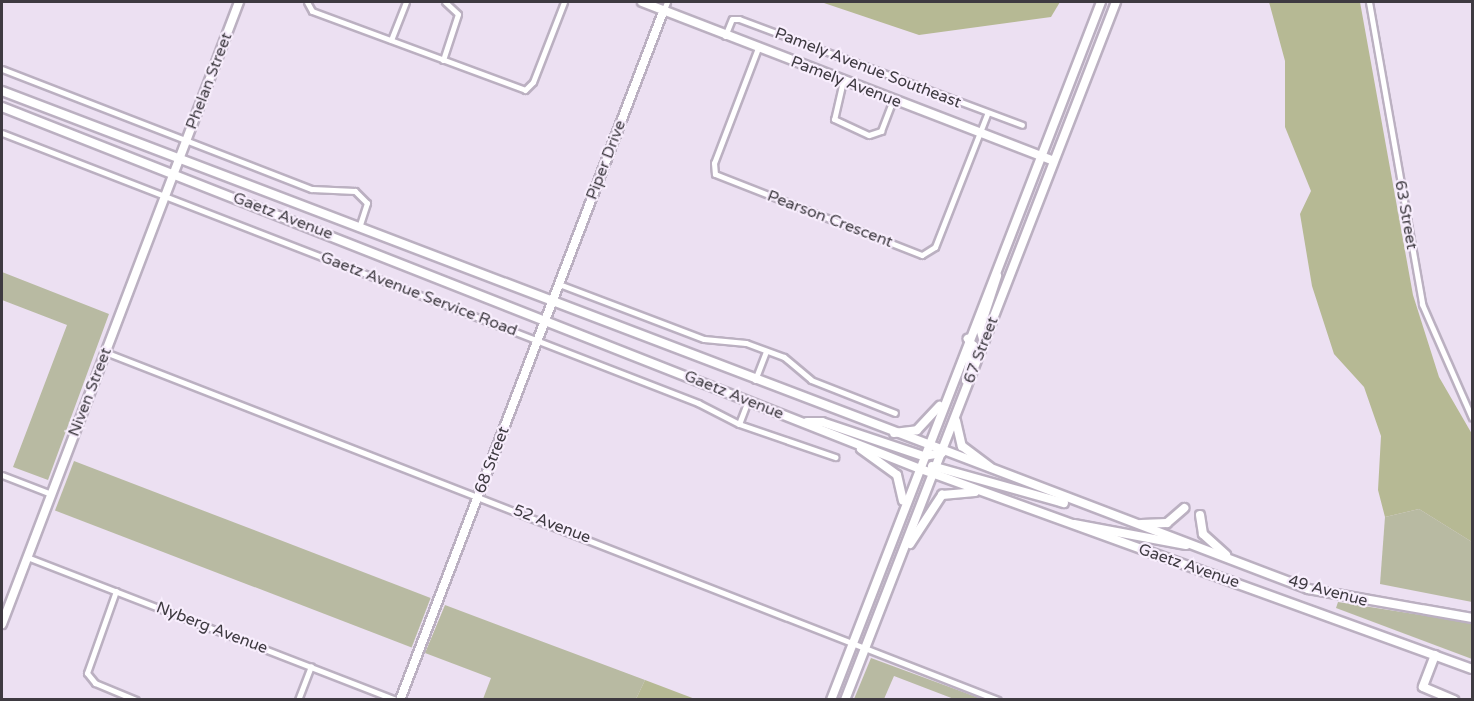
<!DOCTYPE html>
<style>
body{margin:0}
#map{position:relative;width:1474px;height:701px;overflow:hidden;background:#ece0f2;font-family:"Varela Round",sans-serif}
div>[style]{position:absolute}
.green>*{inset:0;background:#b8baa2;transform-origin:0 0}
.forest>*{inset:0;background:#b6b994}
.roads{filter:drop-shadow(2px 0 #bbb0c1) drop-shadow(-2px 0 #bbb0c1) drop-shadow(0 2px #bbb0c1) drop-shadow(0 -2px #bbb0c1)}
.street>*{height:5px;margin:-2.5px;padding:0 2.5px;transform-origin:2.5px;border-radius:2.5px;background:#fff}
.secondary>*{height:8px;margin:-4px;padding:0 4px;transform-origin:4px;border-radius:4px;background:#fff}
.primary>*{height:8px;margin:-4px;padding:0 4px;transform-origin:4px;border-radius:4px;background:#fff}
span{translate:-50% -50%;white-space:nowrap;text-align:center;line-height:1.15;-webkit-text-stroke:4.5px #f8eefd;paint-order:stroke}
.street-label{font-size:16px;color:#3e3a41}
.frame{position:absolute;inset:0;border:3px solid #3e3a41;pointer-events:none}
</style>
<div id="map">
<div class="green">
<div style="clip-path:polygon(2px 272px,109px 314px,48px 480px,13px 467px,67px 325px,2px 300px)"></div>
<div style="left:74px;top:461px;width:382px;height:53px;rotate:21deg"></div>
<div style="clip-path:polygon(1419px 509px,1472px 542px,1472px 602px,1380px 584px,1385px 517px)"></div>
<div style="clip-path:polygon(1338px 602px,1472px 623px,1472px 659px,1336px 608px)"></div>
<div style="clip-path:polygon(445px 605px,645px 680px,636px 699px,483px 699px,491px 678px,425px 653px)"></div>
<div style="clip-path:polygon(871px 658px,982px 699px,954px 699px,894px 676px,884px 699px,854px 699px)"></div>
</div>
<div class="forest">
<div style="clip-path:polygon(821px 2px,1060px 2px,1051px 17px,919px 35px)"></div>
<div style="clip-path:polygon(1269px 2px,1360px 2px,1413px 295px,1439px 377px,1472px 434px,1472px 542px,1419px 509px,1385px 517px,1378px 490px,1381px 436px,1364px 387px,1334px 354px,1312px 286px,1300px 214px,1311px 191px,1285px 127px,1285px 61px)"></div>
<div style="clip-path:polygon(645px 680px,695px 699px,636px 699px)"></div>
</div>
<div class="roads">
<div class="street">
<div style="left:307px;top:2px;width:10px;rotate:61deg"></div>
<div style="left:312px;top:11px;width:227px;rotate:20.3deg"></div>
<div style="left:525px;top:90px;width:11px;rotate:-45deg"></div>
<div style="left:533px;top:82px;width:86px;rotate:-68.8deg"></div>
<div style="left:1369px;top:2px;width:307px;rotate:80deg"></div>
<div style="left:1422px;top:304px;width:124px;rotate:66.3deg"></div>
<div style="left:663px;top:12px;width:11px;rotate:-68deg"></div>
<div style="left:725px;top:36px;width:18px;rotate:-68deg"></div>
<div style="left:732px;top:19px;width:7px"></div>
<div style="left:739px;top:19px;width:302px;rotate:20.5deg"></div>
<div style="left:391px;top:40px;width:41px;rotate:-68.5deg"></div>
<div style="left:758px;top:48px;width:123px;rotate:110.9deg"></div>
<div style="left:714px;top:163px;width:11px;rotate:85deg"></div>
<div style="left:715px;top:174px;width:222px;rotate:21.4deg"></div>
<div style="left:922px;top:255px;width:15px;rotate:-32deg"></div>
<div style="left:935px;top:247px;width:143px;rotate:-68.6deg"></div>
<div style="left:443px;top:60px;width:48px;rotate:-71.9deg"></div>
<div style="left:458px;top:14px;width:18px;rotate:-137deg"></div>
<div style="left:2px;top:69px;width:332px;rotate:21.2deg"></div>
<div style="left:312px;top:189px;width:43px;rotate:2.7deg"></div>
<div style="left:355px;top:191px;width:17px;rotate:45deg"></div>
<div style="left:367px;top:203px;width:26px;rotate:108deg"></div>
<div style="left:843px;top:81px;width:39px;rotate:103deg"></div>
<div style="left:834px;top:119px;width:38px;rotate:25deg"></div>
<div style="left:869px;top:135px;width:13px;rotate:-18deg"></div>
<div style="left:881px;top:131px;width:33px;rotate:-69deg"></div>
<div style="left:2px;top:133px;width:747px;rotate:21.2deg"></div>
<div style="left:698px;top:403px;width:46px;rotate:27.1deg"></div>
<div style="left:739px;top:424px;width:102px;rotate:19deg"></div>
<div style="left:559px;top:284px;width:155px;rotate:20.8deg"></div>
<div style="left:704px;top:339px;width:42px;rotate:5.4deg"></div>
<div style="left:746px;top:343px;width:40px;rotate:20.2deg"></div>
<div style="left:784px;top:357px;width:35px;rotate:40deg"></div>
<div style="left:811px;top:380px;width:90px;rotate:21.4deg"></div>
<div style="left:105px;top:352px;width:958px;rotate:21.29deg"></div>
<div style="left:755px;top:380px;width:31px;rotate:-69deg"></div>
<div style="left:739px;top:424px;width:25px;rotate:-69deg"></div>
<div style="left:2px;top:475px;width:53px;rotate:21.2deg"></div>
<div style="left:27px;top:557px;width:396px;rotate:21.2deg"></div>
<div style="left:116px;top:591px;width:87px;rotate:109.5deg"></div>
<div style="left:87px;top:673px;width:13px;rotate:51deg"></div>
<div style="left:95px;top:683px;width:44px;rotate:22.5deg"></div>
<div style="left:298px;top:700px;width:36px;rotate:-69deg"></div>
</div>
<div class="secondary">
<div style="left:642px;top:2px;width:439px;rotate:21.1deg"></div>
<div style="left:2px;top:624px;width:666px;rotate:-69.14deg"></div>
<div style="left:1435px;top:655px;width:34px;rotate:111deg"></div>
<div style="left:1423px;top:687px;width:34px;rotate:23deg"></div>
<div style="left:400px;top:700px;width:737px;rotate:-69.08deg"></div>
</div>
<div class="primary">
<div style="left:2px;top:91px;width:1398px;rotate:20.87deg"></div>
<div style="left:1308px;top:589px;width:167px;rotate:10deg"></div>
<div style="left:2px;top:107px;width:985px;rotate:21.51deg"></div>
<div style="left:918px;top:468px;width:589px;rotate:19.94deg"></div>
<div style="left:984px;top:342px;width:15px;rotate:-106deg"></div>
<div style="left:980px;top:328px;width:55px;rotate:-71.9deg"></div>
<div style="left:966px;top:380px;width:35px;rotate:-78deg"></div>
<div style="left:973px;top:346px;width:9px;rotate:-126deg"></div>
<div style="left:956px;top:421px;width:26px;rotate:77deg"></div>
<div style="left:962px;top:446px;width:35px;rotate:37deg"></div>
<div style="left:807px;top:422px;width:15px"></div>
<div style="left:822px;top:422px;width:107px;rotate:18.6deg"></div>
<div style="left:923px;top:456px;width:19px;rotate:-9deg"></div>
<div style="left:894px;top:433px;width:23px;rotate:-7deg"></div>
<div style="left:917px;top:430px;width:33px;rotate:-47deg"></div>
<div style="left:861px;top:449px;width:44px;rotate:35.8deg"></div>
<div style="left:897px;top:475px;width:26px;rotate:77deg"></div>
<div style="left:932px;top:466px;width:137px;rotate:15.7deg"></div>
<div style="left:1200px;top:515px;width:19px;rotate:81deg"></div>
<div style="left:1203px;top:534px;width:31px;rotate:42deg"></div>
<div style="left:1074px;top:524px;width:114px;rotate:10.6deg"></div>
<div style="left:1141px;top:524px;width:26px;rotate:-2deg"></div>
<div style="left:1167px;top:523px;width:23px;rotate:-41deg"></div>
<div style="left:910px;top:544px;width:59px;rotate:-56.9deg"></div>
<div style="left:942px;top:495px;width:33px;rotate:-5deg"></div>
<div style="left:831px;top:700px;width:748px;rotate:-68.85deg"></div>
<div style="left:845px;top:700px;width:749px;rotate:-68.78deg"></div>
</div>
</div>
<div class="street-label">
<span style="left:868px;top:68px;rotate:21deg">Pamely Avenue Southeast</span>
<span style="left:209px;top:81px;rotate:-69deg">Phelan Street</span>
<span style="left:846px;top:82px;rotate:21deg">Pamely Avenue</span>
<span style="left:606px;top:160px;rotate:-69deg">Piper Drive</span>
<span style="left:1406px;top:215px;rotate:80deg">63 Street</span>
<span style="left:283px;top:216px;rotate:21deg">Gaetz Avenue</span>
<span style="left:830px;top:219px;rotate:21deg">Pearson Crescent</span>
<span style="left:419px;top:294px;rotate:21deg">Gaetz Avenue Service Road</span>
<span style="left:981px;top:350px;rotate:-69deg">67 Street</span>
<span style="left:90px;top:392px;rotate:-69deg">Niven Street</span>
<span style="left:734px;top:395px;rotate:22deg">Gaetz Avenue</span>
<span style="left:492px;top:460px;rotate:-69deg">68 Street</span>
<span style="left:552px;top:524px;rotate:21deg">52 Avenue</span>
<span style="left:1189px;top:566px;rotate:19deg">Gaetz Avenue</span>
<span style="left:1328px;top:591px;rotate:15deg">49 Avenue</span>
<span style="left:212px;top:628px;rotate:21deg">Nyberg Avenue</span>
</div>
<div class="frame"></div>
</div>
